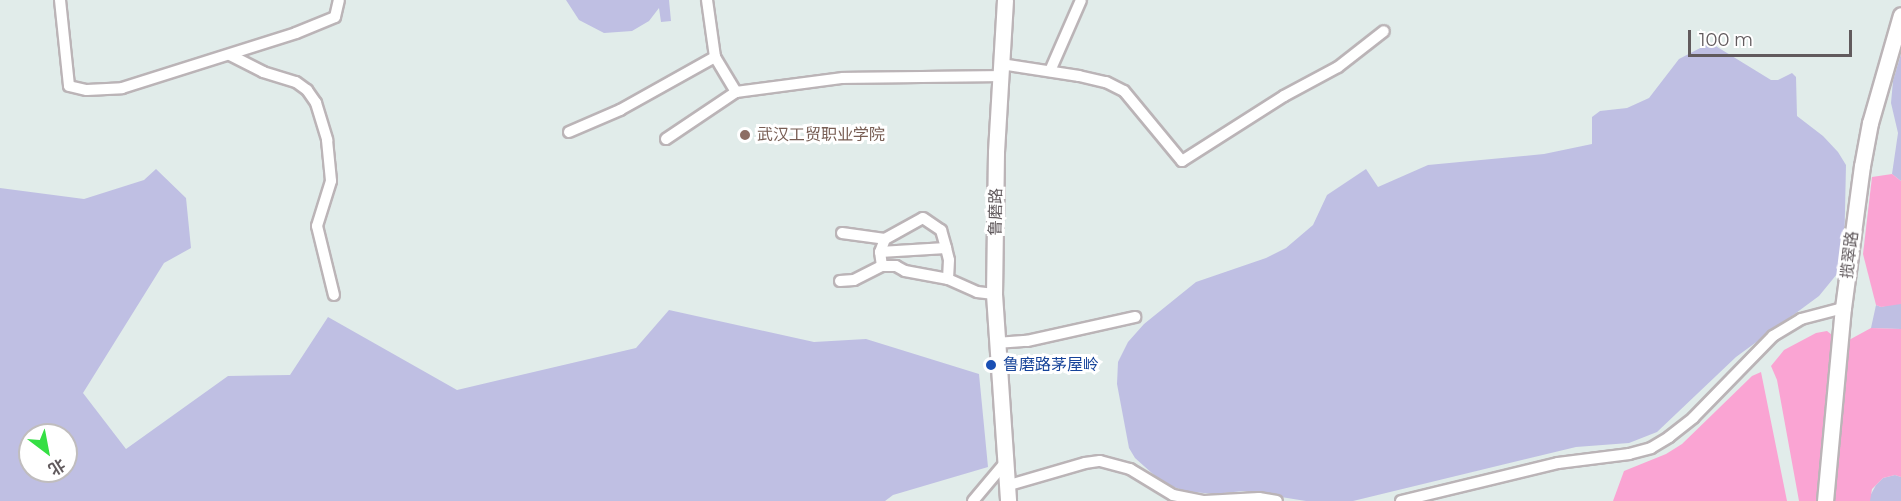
<!DOCTYPE html>
<meta charset="utf-8">
<style>
body{margin:0}
#map{position:relative;width:1901px;height:501px;overflow:hidden;background:#e1ecea;font-family:Montserrat,"Noto Sans SC",sans-serif}
div>[style]{position:absolute}
.green>*{inset:0;background:#bfbfe3}
.water>*{inset:0;background:#faa4d3}
.roads{filter:drop-shadow(2px 0 #bbb4b7) drop-shadow(-2px 0 #bbb4b7) drop-shadow(0 2px #bbb4b7) drop-shadow(0 -2px #bbb4b7)}
.street>*{height:10px;margin:-5px;padding:0 5px;transform-origin:5px;border-radius:5px;background:#fff}
.secondary>*{height:15px;margin:-7.5px;padding:0 7.5px;transform-origin:7.5px;border-radius:7.5px;background:#fff}
.dots>*{width:16px;height:16px;translate:-50% -50%;box-sizing:border-box;border:3px solid #fff;border-radius:50%}
span{translate:-50% -50%;white-space:nowrap;text-align:center;line-height:1.15;-webkit-text-stroke:6px #fff;paint-order:stroke}
.education-label{font-size:16px;color:#785e54}
.left{translate:0 -50%;text-align:left}
.street-label{font-size:16px;color:#615a5d}
.transit-label{font-size:16px;color:#164399}
.north{position:absolute;left:18px;top:423px;width:60px;height:60px;box-sizing:border-box;background:#fff;border:2px solid #c0bdbe;border-radius:50%;rotate:148deg;font-size:16px;font-weight:700;line-height:24px;text-align:center;color:#615a5d}
.north::after{content:'';display:block;margin:auto;width:21px;height:27px;background:#35df44;clip-path:polygon(50% 0,100% 100%,50% 72%,0 100%)}
.scale{position:absolute;left:1688px;top:30px;width:164px;height:27px;box-sizing:border-box;border:3px solid #615a5d;border-top:0;padding-left:8px;font-size:18px;line-height:21px;white-space:nowrap;color:#615a5d;-webkit-text-stroke:4px #fff;paint-order:stroke}
</style>
<div id="map">
<div class="green">
<div style="clip-path:polygon(566px 0,669px 0,671px 21px,661px 22px,659px 8px,649px 21px,632px 31px,604px 33px,579px 20px)"></div>
<div style="clip-path:polygon(1706px 45px,1714px 45px,1771px 80px,1778px 80px,1792px 73px,1796px 77px,1797px 116px,1823px 136px,1838px 152px,1846px 165px,1844px 256px,1837px 274px,1819px 296px,1736px 357px,1657px 432px,1629px 443px,1576px 447px,1353px 501px,1306px 501px,1244px 491px,1213px 494px,1185px 491px,1163px 483px,1135px 458px,1129px 448px,1117px 384px,1118px 362px,1128px 342px,1144px 324px,1196px 282px,1266px 258px,1286px 248px,1313px 225px,1327px 195px,1366px 169px,1378px 187px,1428px 165px,1544px 154px,1592px 144px,1592px 117px,1600px 111px,1627px 108px,1649px 98px,1679px 59px)"></div>
<div style="clip-path:polygon(1901px 54px,1901px 181px,1892px 174px,1898px 133px,1891px 103px,1893px 81px)"></div>
<div style="clip-path:polygon(evenodd,156px 169px,186px 198px,191px 248px,164px 263px,83px 393px,126px 449px,228px 376px,290px 375px,328px 317px,457px 390px,636px 348px,669px 310px,814px 342px,866px 339px,979px 374px,988px 467px,893px 495px,885px 501px,0 501px,0 188px,84px 199px,144px 180px,156px 169px,30px 435px,66px 435px,66px 471px,30px 471px,30px 435px)"></div>
<div style="clip-path:polygon(1893px 304px,1901px 304px,1901px 329px,1871px 328px,1876px 305px,1881px 307px)"></div>
<div style="clip-path:polygon(1895px 475px,1901px 477px,1901px 501px,1870px 501px,1870px 496px,1876px 485px,1883px 478px)"></div>
</div>
<div class="water">
<div style="clip-path:polygon(1892px 174px,1901px 181px,1901px 304px,1881px 307px,1876px 305px,1863px 254px,1872px 177px)"></div>
<div style="clip-path:polygon(1871px 328px,1901px 329px,1901px 477px,1895px 475px,1883px 478px,1872px 489px,1870px 501px,1799px 501px,1777px 380px,1771px 366px,1784px 350px,1816px 333px,1827px 331px,1837px 339px,1849px 340px)"></div>
<div style="clip-path:polygon(1761px 372px,1787px 501px,1613px 501px,1624px 471px,1666px 454px,1682px 444px,1752px 376px)"></div>
</div>
<div class="roads">
<div class="street">
<div style="left:60px;top:0;width:86px;rotate:84deg"></div>
<div style="left:69px;top:86px;width:18px;rotate:13deg"></div>
<div style="left:87px;top:90px;width:35px;rotate:-3deg"></div>
<div style="left:122px;top:88px;width:182px;rotate:-17.5deg"></div>
<div style="left:296px;top:33px;width:42px;rotate:-22.3deg"></div>
<div style="left:335px;top:17px;width:17px;rotate:-77deg"></div>
<div style="left:707px;top:0;width:58px;rotate:82deg"></div>
<div style="left:230px;top:55px;width:37px;rotate:27deg"></div>
<div style="left:263px;top:72px;width:34px;rotate:17deg"></div>
<div style="left:296px;top:82px;width:14px;rotate:36deg"></div>
<div style="left:307px;top:90px;width:16px;rotate:55deg"></div>
<div style="left:316px;top:103px;width:39px;rotate:73deg"></div>
<div style="left:327px;top:140px;width:41px;rotate:84.4deg"></div>
<div style="left:331px;top:181px;width:47px;rotate:107.3deg"></div>
<div style="left:317px;top:226px;width:71px;rotate:76.2deg"></div>
<div style="left:1001px;top:64px;width:79px;rotate:8.7deg"></div>
<div style="left:1079px;top:76px;width:28px;rotate:13deg"></div>
<div style="left:1106px;top:82px;width:20px;rotate:27deg"></div>
<div style="left:1124px;top:91px;width:91px;rotate:50.4deg"></div>
<div style="left:1182px;top:161px;width:121px;rotate:-32.5deg"></div>
<div style="left:1284px;top:96px;width:61px;rotate:-28.2deg"></div>
<div style="left:1338px;top:67px;width:58px;rotate:-38deg"></div>
<div style="left:1050px;top:71px;width:77px;rotate:-66.4deg"></div>
<div style="left:569px;top:132px;width:56px;rotate:-23.3deg"></div>
<div style="left:620px;top:110px;width:109px;rotate:-29.2deg"></div>
<div style="left:715px;top:57px;width:41px;rotate:59deg"></div>
<div style="left:666px;top:139px;width:84px;rotate:-33.9deg"></div>
<div style="left:736px;top:92px;width:108px;rotate:-7.5deg"></div>
<div style="left:843px;top:78px;width:157px;rotate:-0.7deg"></div>
<div style="left:842px;top:233px;width:43px;rotate:7.9deg"></div>
<div style="left:880px;top:252px;width:14px;rotate:-69deg"></div>
<div style="left:885px;top:239px;width:43px;rotate:-28.9deg"></div>
<div style="left:923px;top:218px;width:22px;rotate:34deg"></div>
<div style="left:941px;top:230px;width:19px;rotate:74deg"></div>
<div style="left:882px;top:266px;width:14px;rotate:-98deg"></div>
<div style="left:880px;top:252px;width:66px;rotate:-3.5deg"></div>
<div style="left:946px;top:248px;width:12px;rotate:76deg"></div>
<div style="left:949px;top:260px;width:19px;rotate:93deg"></div>
<div style="left:840px;top:281px;width:14px;rotate:-4deg"></div>
<div style="left:854px;top:280px;width:31px;rotate:-27deg"></div>
<div style="left:882px;top:266px;width:14px"></div>
<div style="left:896px;top:266px;width:10px;rotate:29deg"></div>
<div style="left:905px;top:271px;width:44px;rotate:10.5deg"></div>
<div style="left:948px;top:279px;width:32px;rotate:24deg"></div>
<div style="left:977px;top:292px;width:17px;rotate:7deg"></div>
<div style="left:996px;top:343px;width:31px;rotate:-4deg"></div>
<div style="left:1027px;top:341px;width:111px;rotate:-12.5deg"></div>
<div style="left:1006px;top:486px;width:82px;rotate:-16.2deg"></div>
<div style="left:1085px;top:463px;width:15px;rotate:-8deg"></div>
<div style="left:1100px;top:461px;width:31px;rotate:15deg"></div>
<div style="left:1130px;top:469px;width:50px;rotate:31.2deg"></div>
<div style="left:1173px;top:495px;width:33px;rotate:11deg"></div>
<div style="left:1205px;top:501px;width:54px;rotate:-3.2deg"></div>
<div style="left:1259px;top:498px;width:18px;rotate:9deg"></div>
<div style="left:973px;top:501px;width:48px;rotate:-50deg"></div>
<div style="left:1401px;top:501px;width:162px;rotate:-13.6deg"></div>
<div style="left:1558px;top:463px;width:72px;rotate:-7.2deg"></div>
<div style="left:1629px;top:454px;width:23px;rotate:-15deg"></div>
<div style="left:1651px;top:448px;width:21px;rotate:-31deg"></div>
<div style="left:1669px;top:437px;width:31px;rotate:-38deg"></div>
<div style="left:1693px;top:418px;width:115px;rotate:-45.7deg"></div>
<div style="left:1773px;top:336px;width:33px;rotate:-31deg"></div>
<div style="left:1801px;top:319px;width:43px;rotate:-14.7deg"></div>
</div>
<div class="secondary">
<div style="left:1005px;top:0;width:152px;rotate:93.4deg"></div>
<div style="left:996px;top:152px;width:142px;rotate:90.8deg"></div>
<div style="left:994px;top:294px;width:207px;rotate:86.1deg"></div>
<div style="left:1825px;top:501px;width:194px;rotate:-84.7deg"></div>
<div style="left:1843px;top:308px;width:143px;rotate:-82.4deg"></div>
<div style="left:1862px;top:166px;width:44px;rotate:-79.5deg"></div>
<div style="left:1870px;top:123px;width:112px;rotate:-74deg"></div>
</div>
</div>
<div class="dots">
<div style="left:745px;top:135px;background:#8d6e63"></div>
<div style="left:991px;top:365px;background:#1a4fb4"></div>
</div>
<div class="education-label">
<span class="left" style="left:757px;top:135px">武汉工贸职业学院</span>
</div>
<div class="street-label">
<span style="left:996px;top:212px;rotate:-89deg">鲁磨路</span>
<span style="left:1850px;top:255px;rotate:-83deg">揽翠路</span>
</div>
<div class="transit-label">
<span class="left" style="left:1003px;top:365px">鲁磨路茅屋岭</span>
</div>
<div class="north">北</div>
<div class="scale">100 m</div>
</div>
